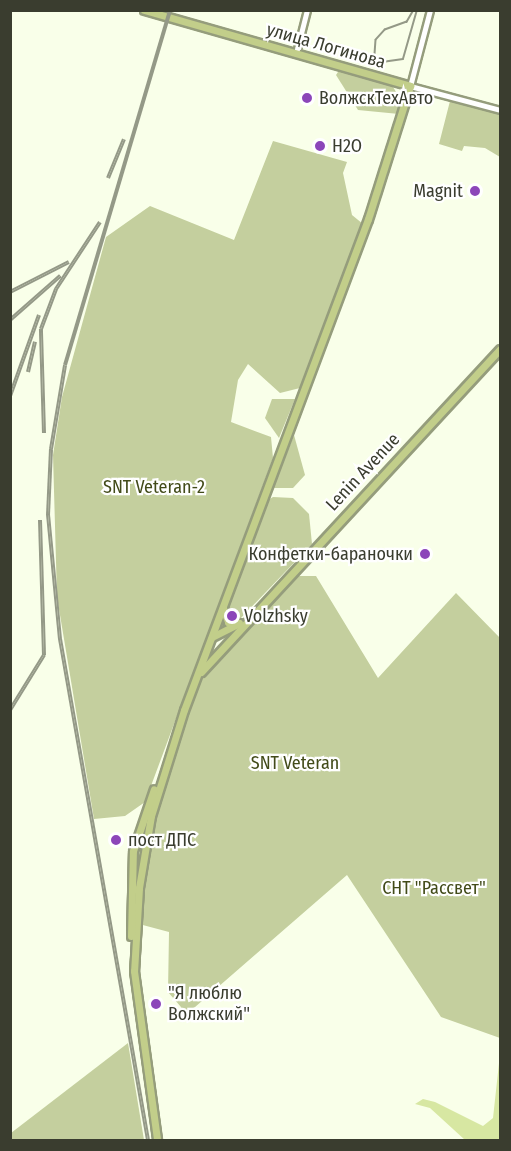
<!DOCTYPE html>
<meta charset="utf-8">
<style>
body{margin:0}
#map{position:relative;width:511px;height:1151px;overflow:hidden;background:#f9ffe9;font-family:"Fira Sans Condensed",sans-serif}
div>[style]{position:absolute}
.green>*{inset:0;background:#c4cf9e}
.water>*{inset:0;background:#d7e7a2}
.roads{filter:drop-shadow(2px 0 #959d7c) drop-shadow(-2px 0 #959d7c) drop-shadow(0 2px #959d7c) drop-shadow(0 -2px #959d7c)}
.minor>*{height:5px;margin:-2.5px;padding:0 2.5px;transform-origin:2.5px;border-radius:2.5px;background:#fff}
.major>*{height:7px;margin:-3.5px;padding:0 3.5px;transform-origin:3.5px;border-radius:3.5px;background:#c2ce8a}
.tram>*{height:1.5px;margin:-0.75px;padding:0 0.75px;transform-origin:0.75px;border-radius:0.75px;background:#949987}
.rail>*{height:4px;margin-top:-2px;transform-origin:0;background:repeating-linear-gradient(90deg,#fff 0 4.5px,#949987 0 9px);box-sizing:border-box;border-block:2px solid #949987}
.dots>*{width:16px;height:16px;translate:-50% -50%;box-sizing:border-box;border:3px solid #fff;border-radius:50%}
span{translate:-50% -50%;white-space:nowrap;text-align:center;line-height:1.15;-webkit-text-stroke:4.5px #fff;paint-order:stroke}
.street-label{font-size:18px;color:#3a3d2f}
.poi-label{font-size:18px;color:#3a3d2f}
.left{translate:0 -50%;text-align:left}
.right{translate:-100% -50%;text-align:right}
.park-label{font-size:18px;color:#424b19}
.frame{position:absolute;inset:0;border:12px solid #3a3d2f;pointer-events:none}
</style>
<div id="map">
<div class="green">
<div style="clip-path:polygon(340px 69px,393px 87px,401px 100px,399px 114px,358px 110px,336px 75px)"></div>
<div style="clip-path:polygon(450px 101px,500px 114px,500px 157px,485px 148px,464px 146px,462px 151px,439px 144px)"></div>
<div style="clip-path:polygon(273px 141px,347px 162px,343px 173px,352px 215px,363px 224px,300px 388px,280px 393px,248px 364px,238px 380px,231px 422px,271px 437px,273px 458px,145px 802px,125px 816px,94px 819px,57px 597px,53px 455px,62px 397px,106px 237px,150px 206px,234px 240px)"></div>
<div style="clip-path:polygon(272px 399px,295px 399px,279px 438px,265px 418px)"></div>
<div style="clip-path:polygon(294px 435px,305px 475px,293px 488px,273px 488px)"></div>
<div style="clip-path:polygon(273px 497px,293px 498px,309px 514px,312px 544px,239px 620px,231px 620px,225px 609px,265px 502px)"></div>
<div style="clip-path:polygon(297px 576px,316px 576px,378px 678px,456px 593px,500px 638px,500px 1038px,441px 1017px,347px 875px,187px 1014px,168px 992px,169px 932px,139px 924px,152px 822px,181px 728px,204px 673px)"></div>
<div style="clip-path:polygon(128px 1043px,144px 1140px,11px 1140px,11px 1133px)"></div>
</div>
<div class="water">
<div style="clip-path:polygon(500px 1054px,500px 1140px,465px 1140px,430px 1108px,415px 1104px,423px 1099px,435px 1102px,483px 1126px,493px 1118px)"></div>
</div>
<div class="roads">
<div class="minor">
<div style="left:430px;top:10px;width:79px;rotate:104.7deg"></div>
<div style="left:410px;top:86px;width:93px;rotate:14.9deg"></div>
<div style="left:296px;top:53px;width:44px;rotate:-75.7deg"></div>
</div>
<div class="major">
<div style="left:144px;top:10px;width:277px;rotate:15.9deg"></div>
<div style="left:410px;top:86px;width:139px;rotate:107.5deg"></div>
<div style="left:368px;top:219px;width:524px;rotate:110.54deg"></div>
<div style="left:184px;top:710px;width:111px;rotate:107.3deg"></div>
<div style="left:151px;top:816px;width:73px;rotate:99.5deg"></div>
<div style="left:139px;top:888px;width:83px;rotate:93.4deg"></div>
<div style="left:134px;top:971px;width:171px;rotate:82.2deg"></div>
<div style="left:223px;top:608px;width:15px;rotate:70deg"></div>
<div style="left:228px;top:622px;width:11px;rotate:5deg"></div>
<div style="left:212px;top:637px;width:30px;rotate:-27deg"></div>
<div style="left:201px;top:672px;width:440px;rotate:-47.2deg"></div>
<div style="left:131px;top:936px;width:85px;rotate:-88.7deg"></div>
<div style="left:133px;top:851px;width:65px;rotate:-71.3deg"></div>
</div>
</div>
<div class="tram">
<div style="left:414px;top:10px;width:14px;rotate:120deg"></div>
<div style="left:407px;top:22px;width:23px;rotate:160deg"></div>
<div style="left:385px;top:30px;width:13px;rotate:132deg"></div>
<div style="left:376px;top:40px;width:15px;rotate:94deg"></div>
<div style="left:375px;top:55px;width:10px;rotate:45deg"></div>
<div style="left:382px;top:62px;width:21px;rotate:-8deg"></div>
<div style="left:403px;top:59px;width:51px;rotate:-74.1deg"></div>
</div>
<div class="rail">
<div style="left:108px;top:178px;width:42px;rotate:-67.7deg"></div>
<div style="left:10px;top:292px;width:66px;rotate:-27deg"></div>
<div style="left:10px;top:320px;width:67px;rotate:-41.3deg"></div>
<div style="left:28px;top:372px;width:31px;rotate:-77deg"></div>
<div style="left:10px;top:396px;width:86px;rotate:-70.3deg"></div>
<div style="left:44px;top:433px;width:104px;rotate:-91.7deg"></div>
<div style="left:41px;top:329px;width:43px;rotate:-69.4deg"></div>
<div style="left:56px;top:289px;width:80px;rotate:-56.7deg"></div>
<div style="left:10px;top:710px;width:65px;rotate:-58.3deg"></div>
<div style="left:44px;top:655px;width:135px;rotate:-91.7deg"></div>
<div style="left:148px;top:1140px;width:509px;rotate:-99.96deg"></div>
<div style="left:60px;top:639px;width:125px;rotate:-95.5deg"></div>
<div style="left:48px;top:515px;width:66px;rotate:-87.4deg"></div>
<div style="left:51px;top:449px;width:85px;rotate:-80.5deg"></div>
<div style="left:65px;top:365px;width:370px;rotate:-73.5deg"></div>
</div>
<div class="dots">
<div style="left:307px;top:98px;background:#8c46b9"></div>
<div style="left:320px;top:146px;background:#8c46b9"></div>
<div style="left:475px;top:191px;background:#8c46b9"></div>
<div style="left:425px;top:554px;background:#8c46b9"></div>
<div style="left:232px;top:616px;background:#8c46b9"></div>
<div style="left:116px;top:840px;background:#8c46b9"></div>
<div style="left:156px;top:1004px;background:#8c46b9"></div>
</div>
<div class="street-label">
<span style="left:326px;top:46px;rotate:16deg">улица Логинова</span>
<span style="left:363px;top:472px;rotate:-47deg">Lenin Avenue</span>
</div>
<div class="poi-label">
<span class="left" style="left:319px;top:98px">ВолжскТехАвто</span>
<span class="left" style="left:332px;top:146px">H2O</span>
<span class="right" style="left:463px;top:191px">Magnit</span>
<span class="right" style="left:413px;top:554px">Конфетки-бараночки</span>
<span class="left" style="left:244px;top:616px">Volzhsky</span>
<span class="left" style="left:128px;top:840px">пост ДПС</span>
<span class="left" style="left:168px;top:1004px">"Я люблю<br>Волжский"</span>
</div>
<div class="park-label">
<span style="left:154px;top:487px">SNT Veteran-2</span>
<span style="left:295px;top:763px">SNT Veteran</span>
<span style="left:434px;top:888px">СНТ "Рассвет"</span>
</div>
<div class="frame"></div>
</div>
